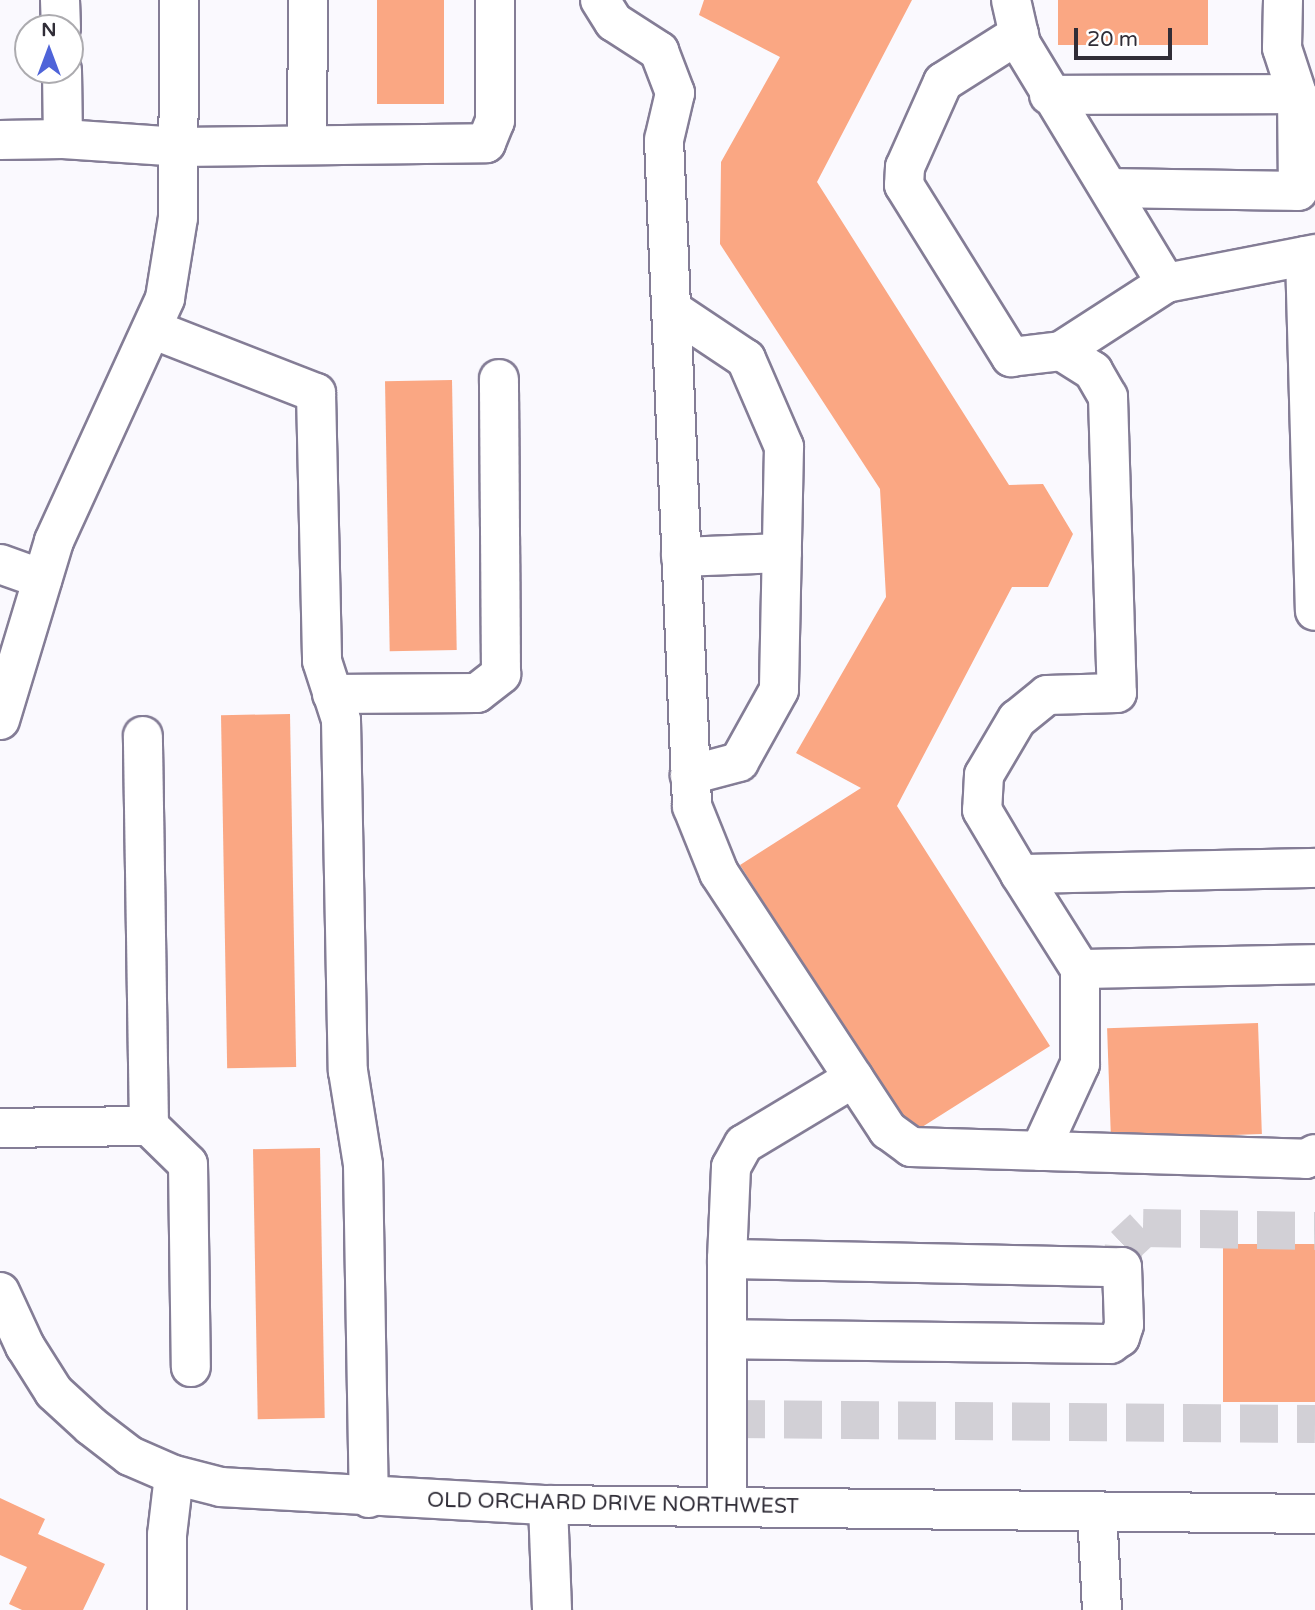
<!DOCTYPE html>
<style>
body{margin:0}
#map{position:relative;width:1315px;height:1610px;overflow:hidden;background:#faf9fe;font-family:"Varela Round",sans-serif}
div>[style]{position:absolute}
.building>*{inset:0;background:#faa783;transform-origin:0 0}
.minor-tunnel>*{height:38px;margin-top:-19px;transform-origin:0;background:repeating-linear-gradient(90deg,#d2d0d6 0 38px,transparent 0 57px)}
.roads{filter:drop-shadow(2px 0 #847d96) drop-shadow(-2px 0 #847d96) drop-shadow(0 2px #847d96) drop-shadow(0 -2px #847d96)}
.minor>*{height:38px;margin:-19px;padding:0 19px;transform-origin:19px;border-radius:19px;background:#fff}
span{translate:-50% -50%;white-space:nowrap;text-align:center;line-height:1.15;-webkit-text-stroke:6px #fff;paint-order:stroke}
.street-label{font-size:21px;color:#302d37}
.north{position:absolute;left:14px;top:14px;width:70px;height:70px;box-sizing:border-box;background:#fff;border:2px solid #acabaf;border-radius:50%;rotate:0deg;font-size:19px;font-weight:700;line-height:28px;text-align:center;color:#302d37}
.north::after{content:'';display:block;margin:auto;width:24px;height:32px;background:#4f64d9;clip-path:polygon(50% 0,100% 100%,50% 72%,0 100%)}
.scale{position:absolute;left:1074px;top:28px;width:98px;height:32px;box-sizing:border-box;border:4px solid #302d37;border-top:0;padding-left:9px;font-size:21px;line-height:24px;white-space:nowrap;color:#302d37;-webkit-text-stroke:5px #fff;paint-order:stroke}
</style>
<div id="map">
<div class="building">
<div style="left:377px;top:0;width:67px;height:104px"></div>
<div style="clip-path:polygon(704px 0,912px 0,817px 182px,1009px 485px,1043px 484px,1073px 534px,1048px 587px,1012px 587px,897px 806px,1050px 1046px,911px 1134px,740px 865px,861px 788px,796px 753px,886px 597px,880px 489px,720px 244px,721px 162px,780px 57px,699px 15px)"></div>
<div style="left:1058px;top:0;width:150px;height:45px"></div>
<div style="left:452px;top:380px;width:270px;height:67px;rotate:89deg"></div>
<div style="left:290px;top:714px;width:353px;height:69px;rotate:89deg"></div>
<div style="left:1258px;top:1023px;width:111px;height:151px;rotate:88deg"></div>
<div style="left:320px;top:1148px;width:270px;height:67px;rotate:89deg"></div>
<div style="left:1223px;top:1244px;width:92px;height:158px"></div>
<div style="clip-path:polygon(0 1498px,45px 1519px,38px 1534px,105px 1564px,83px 1610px,22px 1610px,9px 1604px,27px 1567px,0 1555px)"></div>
</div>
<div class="minor-tunnel">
<div style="left:1122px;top:1267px;width:21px;rotate:-85deg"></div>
<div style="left:1124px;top:1246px;width:26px;rotate:-43deg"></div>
<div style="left:1143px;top:1228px;width:172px;rotate:1deg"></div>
<div style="left:727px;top:1419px;width:588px;rotate:0.49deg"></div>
</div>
<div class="roads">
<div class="minor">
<div style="left:60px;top:0;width:28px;rotate:88deg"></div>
<div style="left:600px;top:0;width:26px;rotate:58deg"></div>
<div style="left:614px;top:22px;width:54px;rotate:32.8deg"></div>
<div style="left:659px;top:51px;width:45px;rotate:69.1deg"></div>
<div style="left:675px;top:93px;width:48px;rotate:103.2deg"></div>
<div style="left:664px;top:140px;width:667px;rotate:87.59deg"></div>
<div style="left:692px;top:806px;width:72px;rotate:68.1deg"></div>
<div style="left:719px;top:873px;width:308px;rotate:56.7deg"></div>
<div style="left:888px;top:1130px;width:29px;rotate:36deg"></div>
<div style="left:911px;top:1147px;width:395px;rotate:1.7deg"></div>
<div style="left:1306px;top:1159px;width:10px;rotate:-29deg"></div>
<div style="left:1011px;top:0;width:45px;rotate:77.2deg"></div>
<div style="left:1021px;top:44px;width:280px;rotate:58.8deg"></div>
<div style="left:1166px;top:283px;width:152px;rotate:-11deg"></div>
<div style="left:1019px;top:34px;width:90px;rotate:147.7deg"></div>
<div style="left:943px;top:82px;width:93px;rotate:114.1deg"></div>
<div style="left:905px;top:167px;width:18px;rotate:93deg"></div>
<div style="left:904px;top:185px;width:203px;rotate:58.1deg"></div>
<div style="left:1011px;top:357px;width:50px;rotate:-6.8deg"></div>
<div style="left:1061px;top:351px;width:125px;rotate:-32.9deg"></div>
<div style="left:62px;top:70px;width:69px;rotate:89.2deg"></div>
<div style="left:1049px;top:95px;width:248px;rotate:-0.2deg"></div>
<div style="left:1297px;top:94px;width:48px;rotate:-108.1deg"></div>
<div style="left:1282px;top:48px;width:48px;rotate:-88.8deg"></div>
<div style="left:0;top:140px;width:63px;rotate:-0.9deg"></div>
<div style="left:63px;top:139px;width:116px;rotate:3.9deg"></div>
<div style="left:179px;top:147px;width:307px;rotate:-0.7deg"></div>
<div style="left:486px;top:143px;width:24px;rotate:-68deg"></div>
<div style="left:495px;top:121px;width:121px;rotate:-90deg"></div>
<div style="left:307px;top:145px;width:145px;rotate:-89.6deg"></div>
<div style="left:1110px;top:188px;width:188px;rotate:0.9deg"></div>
<div style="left:1298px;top:191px;width:97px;rotate:-90.6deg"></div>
<div style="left:1305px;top:256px;width:355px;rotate:88.4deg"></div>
<div style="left:671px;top:309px;width:90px;rotate:33.7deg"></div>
<div style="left:746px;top:359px;width:96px;rotate:66.6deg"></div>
<div style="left:784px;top:447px;width:243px;rotate:91.2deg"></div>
<div style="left:779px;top:690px;width:82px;rotate:119.1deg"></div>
<div style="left:739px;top:762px;width:51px;rotate:165.1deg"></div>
<div style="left:152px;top:329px;width:176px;rotate:21.3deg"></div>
<div style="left:316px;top:393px;width:268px;rotate:88.7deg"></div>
<div style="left:322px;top:661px;width:62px;rotate:72.1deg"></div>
<div style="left:341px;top:720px;width:351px;rotate:88.9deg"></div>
<div style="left:348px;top:1071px;width:95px;rotate:80.9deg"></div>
<div style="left:363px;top:1165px;width:333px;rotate:89deg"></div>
<div style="left:1061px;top:351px;width:38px;rotate:32deg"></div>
<div style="left:1093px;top:371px;width:30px;rotate:60deg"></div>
<div style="left:1108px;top:397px;width:296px;rotate:88.3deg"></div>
<div style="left:1117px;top:693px;width:70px;rotate:178.4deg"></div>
<div style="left:1047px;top:695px;width:38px;rotate:141deg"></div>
<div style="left:1017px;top:719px;width:65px;rotate:120.5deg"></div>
<div style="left:984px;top:775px;width:35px;rotate:93deg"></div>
<div style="left:982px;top:810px;width:74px;rotate:59.3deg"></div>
<div style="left:1020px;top:874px;width:295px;rotate:-1.2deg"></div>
<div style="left:681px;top:557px;width:101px;rotate:-2.3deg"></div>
<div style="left:0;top:564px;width:45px;rotate:19.7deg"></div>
<div style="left:332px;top:694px;width:145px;rotate:-0.4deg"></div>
<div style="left:477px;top:693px;width:31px;rotate:-38deg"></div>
<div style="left:501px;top:674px;width:295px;rotate:-90.4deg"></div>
<div style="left:0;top:720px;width:187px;rotate:-73.2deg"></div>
<div style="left:54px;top:541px;width:267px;rotate:-65.4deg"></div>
<div style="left:165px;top:298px;width:81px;rotate:-80.8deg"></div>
<div style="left:178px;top:218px;width:218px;rotate:-89.7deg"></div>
<div style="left:1020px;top:874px;width:112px;rotate:57.7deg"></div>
<div style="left:1080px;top:969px;width:235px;rotate:-1.2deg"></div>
<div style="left:149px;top:1126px;width:54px;rotate:44.3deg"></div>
<div style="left:188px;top:1164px;width:203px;rotate:89.2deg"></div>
<div style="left:0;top:1128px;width:149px;rotate:-0.8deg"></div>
<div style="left:149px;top:1126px;width:390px;rotate:-90.9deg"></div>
<div style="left:1040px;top:1151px;width:96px;rotate:-65.3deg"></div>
<div style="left:1080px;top:1064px;width:95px;rotate:-90deg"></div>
<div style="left:727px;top:1259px;width:92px;rotate:-87.5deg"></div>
<div style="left:731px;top:1167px;width:26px;rotate:-61deg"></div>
<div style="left:744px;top:1144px;width:128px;rotate:-31deg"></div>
<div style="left:0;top:1292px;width:60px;rotate:65.2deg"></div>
<div style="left:25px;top:1346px;width:54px;rotate:57.8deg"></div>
<div style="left:54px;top:1392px;width:50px;rotate:42.6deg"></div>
<div style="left:91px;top:1426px;width:49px;rotate:37.6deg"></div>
<div style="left:130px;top:1456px;width:48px;rotate:23.4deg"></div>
<div style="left:174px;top:1475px;width:49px;rotate:14.3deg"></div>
<div style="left:221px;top:1487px;width:327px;rotate:3.2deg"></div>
<div style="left:548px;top:1505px;width:767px;rotate:0.67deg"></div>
<div style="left:548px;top:1505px;width:105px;rotate:87.8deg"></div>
<div style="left:727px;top:1507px;width:248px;rotate:-90deg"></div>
<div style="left:727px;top:1259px;width:395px;rotate:1.2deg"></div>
<div style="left:1122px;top:1267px;width:58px;rotate:88deg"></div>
<div style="left:1124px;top:1325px;width:13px;rotate:108deg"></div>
<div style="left:1120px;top:1337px;width:12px;rotate:145deg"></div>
<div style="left:1110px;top:1344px;width:383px;rotate:-179.3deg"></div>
<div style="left:1097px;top:1511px;width:99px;rotate:87.1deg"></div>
<div style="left:167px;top:1610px;width:75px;rotate:-90deg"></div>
<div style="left:167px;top:1535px;width:60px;rotate:-83.3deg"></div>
</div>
</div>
<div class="street-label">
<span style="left:613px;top:1504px;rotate:1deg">OLD ORCHARD DRIVE NORTHWEST</span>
</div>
<div class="north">N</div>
<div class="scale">20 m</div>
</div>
